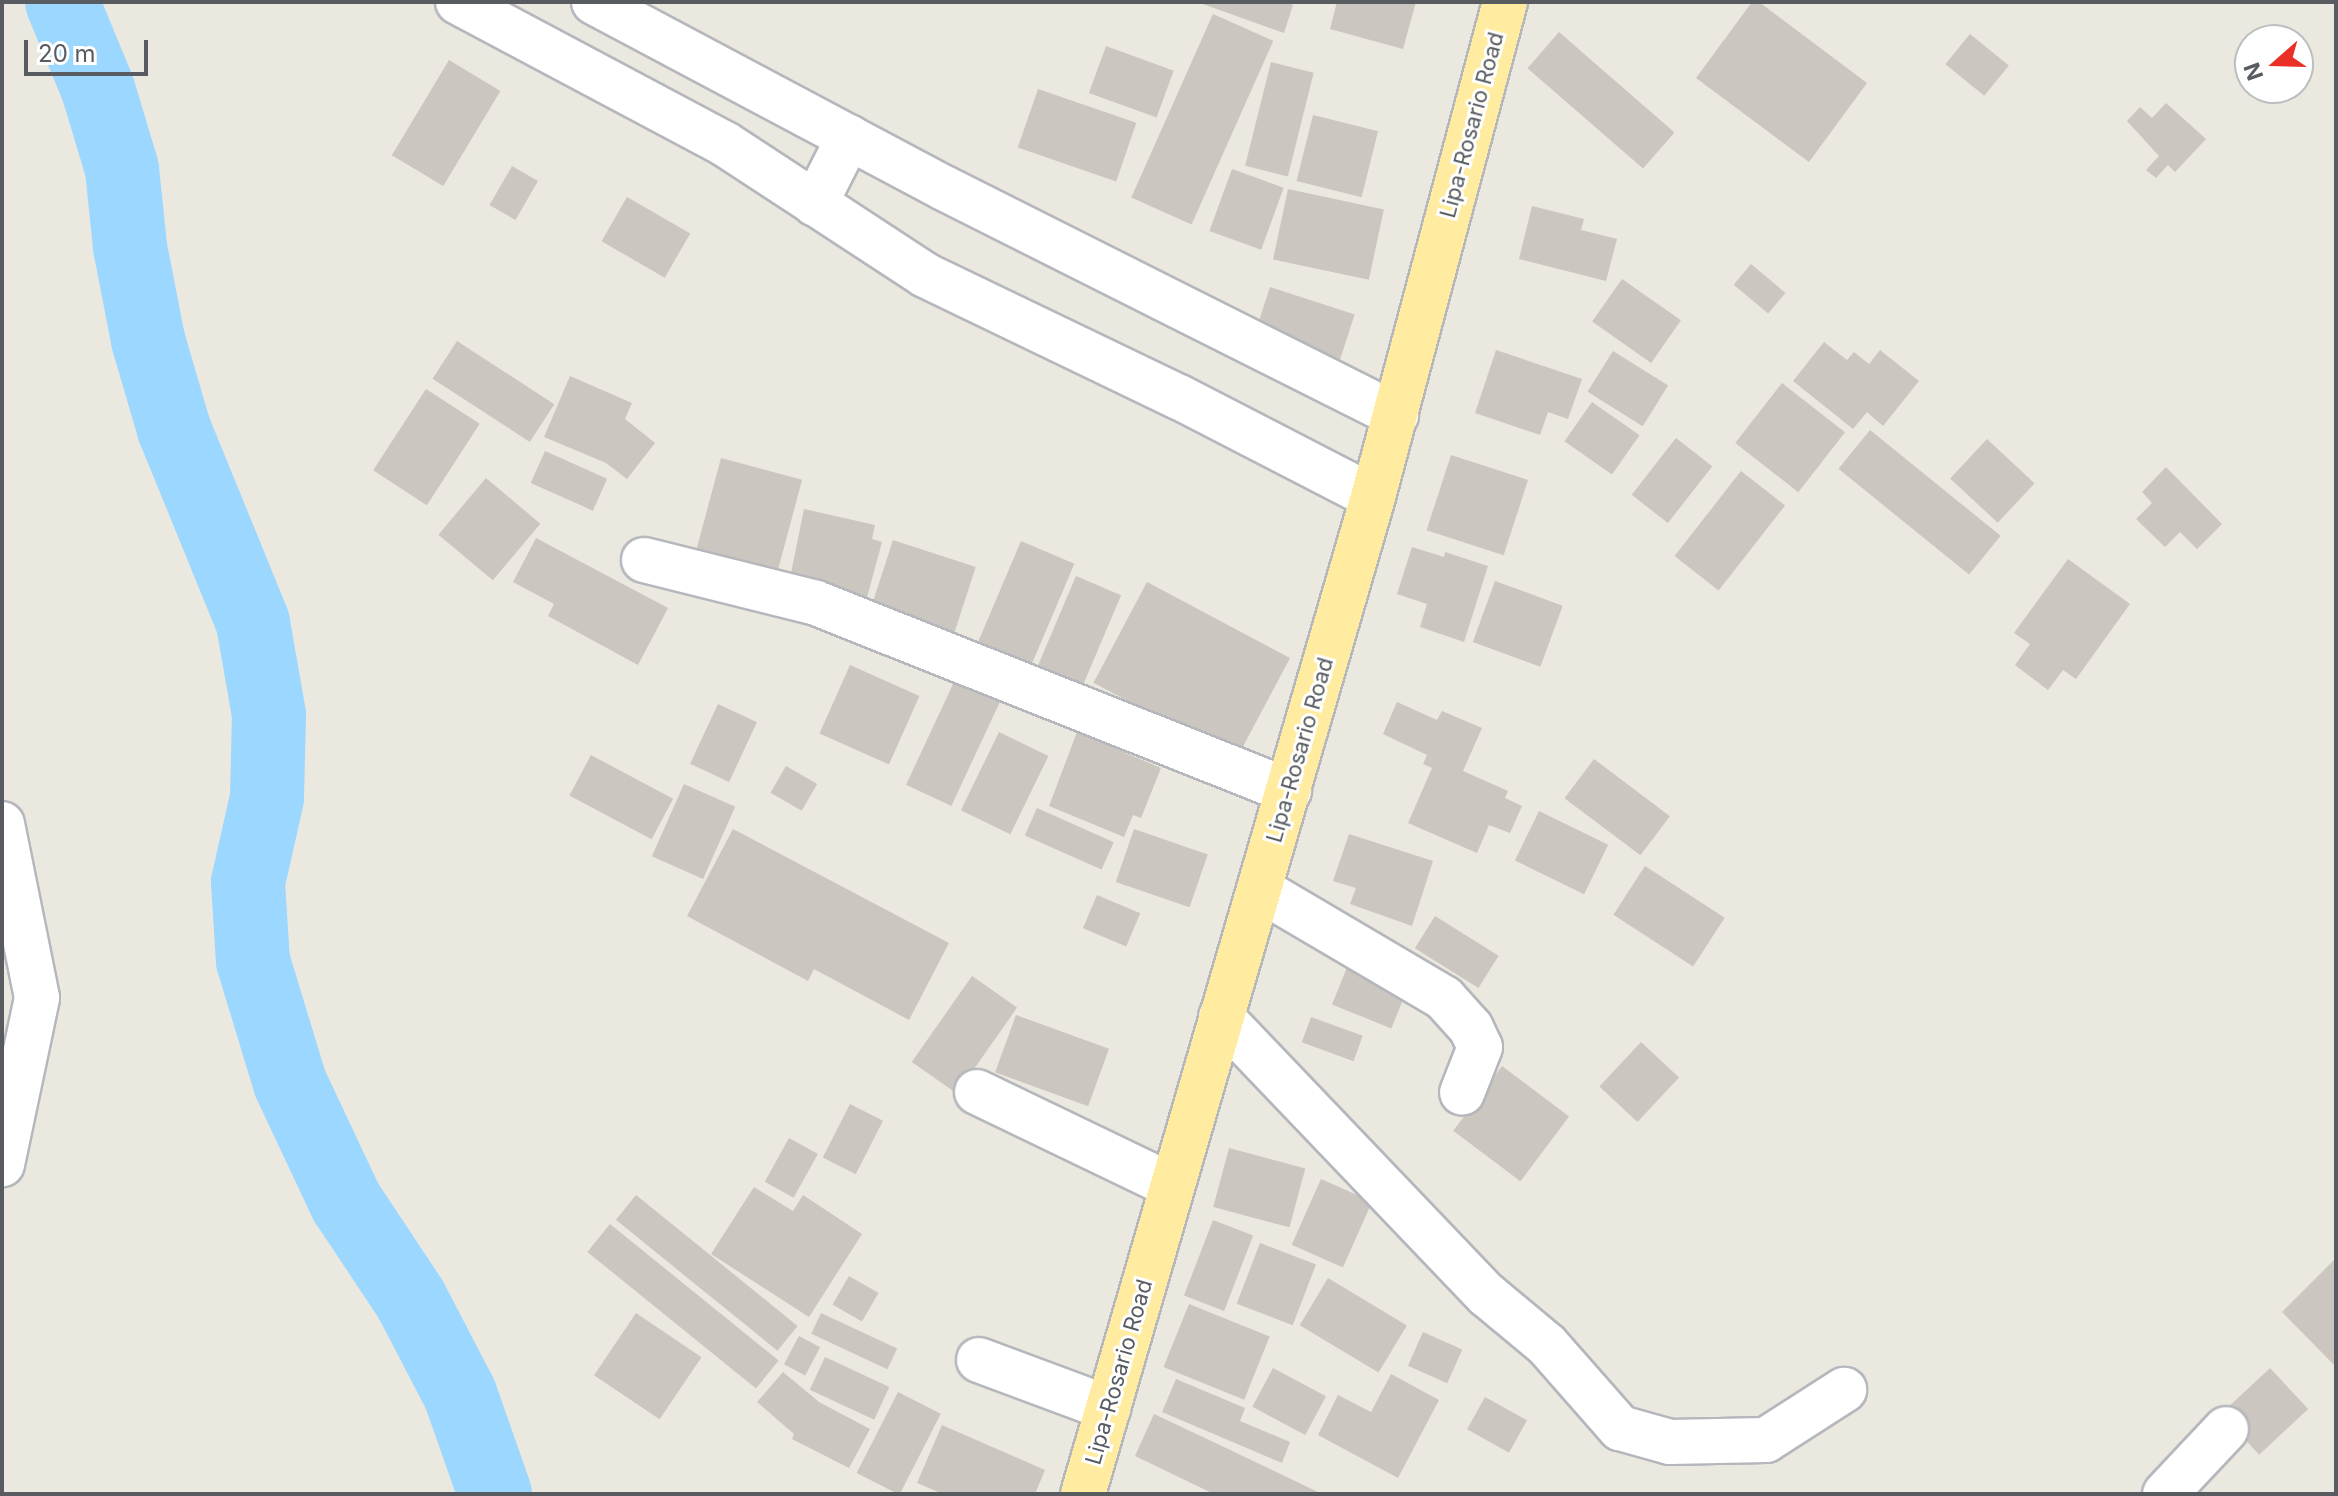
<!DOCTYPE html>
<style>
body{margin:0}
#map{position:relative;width:2338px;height:1496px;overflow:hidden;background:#ebe8df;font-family:Inter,sans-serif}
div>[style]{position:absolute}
.river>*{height:74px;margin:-37px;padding:0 37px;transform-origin:37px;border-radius:37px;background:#9bd7ff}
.building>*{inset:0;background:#cbc6c0;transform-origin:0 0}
.roads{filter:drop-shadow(2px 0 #b5b7bc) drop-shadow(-2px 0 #b5b7bc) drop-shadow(0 2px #b5b7bc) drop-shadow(0 -2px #b5b7bc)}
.minor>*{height:44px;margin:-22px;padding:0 22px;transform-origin:22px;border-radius:22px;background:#fff}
.major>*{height:44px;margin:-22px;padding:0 22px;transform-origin:22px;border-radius:22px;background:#ffeca0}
span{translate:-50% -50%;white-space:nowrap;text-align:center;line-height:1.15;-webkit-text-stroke:6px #fff;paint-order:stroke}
.street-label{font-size:22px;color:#585c60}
.frame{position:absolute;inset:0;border:4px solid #585c60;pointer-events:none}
.north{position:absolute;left:2234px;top:24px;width:80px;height:80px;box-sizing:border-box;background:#fff;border:2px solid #bcbebf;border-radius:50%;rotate:250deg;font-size:22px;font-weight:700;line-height:32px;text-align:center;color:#585c60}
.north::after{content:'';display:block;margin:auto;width:28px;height:36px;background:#ea2f26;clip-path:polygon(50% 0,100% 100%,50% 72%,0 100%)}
.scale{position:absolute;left:24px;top:40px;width:124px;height:36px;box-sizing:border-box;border:4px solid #585c60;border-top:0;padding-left:10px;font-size:24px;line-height:28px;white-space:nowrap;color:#585c60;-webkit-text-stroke:6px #fff;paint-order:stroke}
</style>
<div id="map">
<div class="river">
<div style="left:62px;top:2px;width:94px;rotate:67.5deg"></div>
<div style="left:98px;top:89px;width:84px;rotate:73.3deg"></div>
<div style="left:122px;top:169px;width:78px;rotate:84.1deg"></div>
<div style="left:130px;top:247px;width:95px;rotate:79deg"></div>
<div style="left:148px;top:340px;width:93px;rotate:73.7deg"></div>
<div style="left:174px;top:429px;width:209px;rotate:67.8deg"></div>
<div style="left:253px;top:623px;width:93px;rotate:80.1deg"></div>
<div style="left:269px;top:715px;width:83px;rotate:91.4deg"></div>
<div style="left:267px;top:798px;width:86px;rotate:102.7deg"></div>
<div style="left:248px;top:882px;width:79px;rotate:86.4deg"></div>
<div style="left:253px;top:961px;width:127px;rotate:73.1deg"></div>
<div style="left:290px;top:1083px;width:132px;rotate:64.8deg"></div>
<div style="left:346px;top:1202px;width:118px;rotate:56.4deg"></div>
<div style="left:411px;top:1300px;width:106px;rotate:62.5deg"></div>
<div style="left:460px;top:1394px;width:106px;rotate:70.7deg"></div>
</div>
<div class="building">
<div style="clip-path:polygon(1197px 2px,1284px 2px,1293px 5px,1284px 33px)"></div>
<div style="clip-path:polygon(1337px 2px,1416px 2px,1403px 49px,1330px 29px)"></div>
<div style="clip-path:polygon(1752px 2px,1759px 2px,1867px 83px,1809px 162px,1696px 78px)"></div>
<div style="left:1213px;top:14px;width:66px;height:201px;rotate:24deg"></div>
<div style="left:1559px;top:32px;width:153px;height:48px;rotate:41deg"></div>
<div style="left:1970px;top:34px;width:50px;height:39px;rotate:39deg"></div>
<div style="left:1106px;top:46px;width:72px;height:50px;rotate:20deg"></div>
<div style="left:449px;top:60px;width:60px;height:111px;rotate:31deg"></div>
<div style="left:1271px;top:62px;width:44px;height:107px;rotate:14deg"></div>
<div style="left:1038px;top:89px;width:104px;height:62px;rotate:19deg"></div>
<div style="clip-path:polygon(2166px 103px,2206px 139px,2175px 172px,2168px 165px,2156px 178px,2146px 170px,2159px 156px,2127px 121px,2140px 107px,2152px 118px)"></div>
<div style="left:1313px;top:115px;width:67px;height:68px;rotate:14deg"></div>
<div style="left:512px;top:166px;width:30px;height:45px;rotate:30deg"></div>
<div style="left:1232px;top:169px;width:55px;height:66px;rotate:20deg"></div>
<div style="left:1288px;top:189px;width:98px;height:72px;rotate:12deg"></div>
<div style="left:627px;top:197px;width:73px;height:51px;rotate:30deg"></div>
<div style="clip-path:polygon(1532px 206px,1584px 219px,1581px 230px,1617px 239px,1606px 281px,1519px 259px)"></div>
<div style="left:1751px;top:264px;width:45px;height:27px;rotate:40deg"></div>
<div style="left:1622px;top:279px;width:72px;height:52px;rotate:35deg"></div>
<div style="left:1270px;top:287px;width:89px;height:51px;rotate:18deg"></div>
<div style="left:457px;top:341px;width:116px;height:45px;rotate:33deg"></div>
<div style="clip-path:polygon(1824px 342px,1847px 360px,1854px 352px,1869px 364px,1880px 350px,1919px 381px,1883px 426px,1867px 412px,1853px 429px,1793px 381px)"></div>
<div style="clip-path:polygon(1496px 350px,1582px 379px,1568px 419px,1548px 412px,1540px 435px,1475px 413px)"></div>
<div style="left:1613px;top:351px;width:65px;height:48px;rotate:32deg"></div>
<div style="clip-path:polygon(570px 376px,632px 403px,625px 419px,655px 443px,627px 479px,606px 463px,544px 437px)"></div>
<div style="left:1782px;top:383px;width:80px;height:76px;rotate:38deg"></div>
<div style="left:426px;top:389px;width:64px;height:97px;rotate:33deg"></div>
<div style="left:1592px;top:402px;width:58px;height:48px;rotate:35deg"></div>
<div style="left:1870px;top:430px;width:168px;height:50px;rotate:39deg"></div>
<div style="left:1676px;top:438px;width:46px;height:72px;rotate:38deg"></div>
<div style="left:1987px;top:439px;width:65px;height:54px;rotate:43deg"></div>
<div style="left:545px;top:451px;width:68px;height:35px;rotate:24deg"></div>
<div style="left:1451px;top:455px;width:81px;height:79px;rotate:18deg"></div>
<div style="left:721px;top:458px;width:84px;height:109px;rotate:15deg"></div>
<div style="clip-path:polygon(2166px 467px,2222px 524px,2197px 549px,2180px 532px,2165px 547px,2136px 519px,2152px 503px,2142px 492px)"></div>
<div style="left:1741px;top:471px;width:56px;height:108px;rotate:38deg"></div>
<div style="left:486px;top:478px;width:71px;height:74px;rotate:40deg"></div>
<div style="clip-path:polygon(804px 509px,875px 525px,872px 539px,882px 542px,862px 616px,842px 611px,847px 591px,790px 578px)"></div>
<div style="clip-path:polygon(536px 538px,668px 608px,638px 665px,548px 616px,554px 604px,513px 582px)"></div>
<div style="left:893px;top:540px;width:87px;height:74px;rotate:18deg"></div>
<div style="left:1021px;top:541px;width:58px;height:118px;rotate:23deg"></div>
<div style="clip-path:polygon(1412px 547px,1444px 557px,1445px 552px,1488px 566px,1464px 642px,1420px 627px,1427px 604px,1397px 594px)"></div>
<div style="clip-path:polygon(2068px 559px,2130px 604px,2076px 679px,2063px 670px,2048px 690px,2015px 665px,2030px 644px,2014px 633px)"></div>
<div style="left:1076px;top:576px;width:49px;height:113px;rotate:23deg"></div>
<div style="left:1495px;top:581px;width:72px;height:65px;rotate:20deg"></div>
<div style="left:1147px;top:582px;width:162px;height:114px;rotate:28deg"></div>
<div style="left:850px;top:665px;width:76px;height:75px;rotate:24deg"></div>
<div style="left:961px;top:667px;width:50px;height:130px;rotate:25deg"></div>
<div style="clip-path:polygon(1397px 702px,1437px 720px,1442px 711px,1482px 728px,1463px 771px,1508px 791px,1505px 798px,1522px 806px,1510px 833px,1489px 825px,1477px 853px,1408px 823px,1432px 768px,1423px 764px,1427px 755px,1383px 734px)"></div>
<div style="left:718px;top:704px;width:43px;height:66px;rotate:25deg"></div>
<div style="left:999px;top:732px;width:55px;height:87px;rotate:26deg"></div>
<div style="clip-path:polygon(1077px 732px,1161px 768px,1141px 818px,1133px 815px,1124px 837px,1049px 806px)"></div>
<div style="left:591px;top:755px;width:93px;height:46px;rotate:28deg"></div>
<div style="left:1594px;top:759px;width:95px;height:49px;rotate:37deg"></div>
<div style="left:786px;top:766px;width:36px;height:31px;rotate:30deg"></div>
<div style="left:684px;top:784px;width:56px;height:79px;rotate:24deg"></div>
<div style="left:1037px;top:808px;width:84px;height:30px;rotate:24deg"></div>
<div style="left:1539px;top:811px;width:77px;height:55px;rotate:26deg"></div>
<div style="clip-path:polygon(733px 829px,949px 943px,909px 1020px,814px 969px,808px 981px,687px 916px)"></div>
<div style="left:1134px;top:829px;width:78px;height:56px;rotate:19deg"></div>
<div style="clip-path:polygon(1349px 834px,1433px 861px,1412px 926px,1350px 904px,1356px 888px,1333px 881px)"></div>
<div style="left:1645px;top:866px;width:95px;height:58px;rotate:33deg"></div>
<div style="left:1097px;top:895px;width:47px;height:36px;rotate:23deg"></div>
<div style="left:1435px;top:916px;width:75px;height:38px;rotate:32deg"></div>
<div style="left:1350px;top:960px;width:64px;height:48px;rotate:22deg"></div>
<div style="left:972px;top:976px;width:55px;height:105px;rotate:35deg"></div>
<div style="left:1016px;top:1015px;width:99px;height:61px;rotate:20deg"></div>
<div style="left:1311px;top:1017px;width:55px;height:27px;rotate:20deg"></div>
<div style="left:1641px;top:1042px;width:52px;height:61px;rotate:43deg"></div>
<div style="left:1502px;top:1066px;width:84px;height:81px;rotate:37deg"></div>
<div style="left:850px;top:1104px;width:37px;height:60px;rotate:27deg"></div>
<div style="left:789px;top:1138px;width:33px;height:50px;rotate:29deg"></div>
<div style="left:1229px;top:1148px;width:79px;height:61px;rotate:15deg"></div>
<div style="left:1321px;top:1179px;width:56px;height:72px;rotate:24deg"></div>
<div style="clip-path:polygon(754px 1187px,793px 1211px,803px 1195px,862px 1234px,809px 1317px,711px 1254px)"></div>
<div style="left:636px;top:1195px;width:208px;height:32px;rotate:39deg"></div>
<div style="left:1213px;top:1220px;width:43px;height:81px;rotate:21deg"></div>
<div style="left:610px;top:1224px;width:217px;height:36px;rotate:39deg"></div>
<div style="left:1260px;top:1243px;width:60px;height:65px;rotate:21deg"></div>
<div style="clip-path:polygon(2336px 1258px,2336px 1367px,2282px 1312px)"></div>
<div style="left:849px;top:1276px;width:34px;height:33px;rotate:30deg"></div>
<div style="left:1328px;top:1278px;width:92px;height:55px;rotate:31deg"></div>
<div style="left:1189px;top:1304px;width:87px;height:68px;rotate:22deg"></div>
<div style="left:636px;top:1313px;width:79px;height:75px;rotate:34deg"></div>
<div style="left:821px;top:1313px;width:84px;height:23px;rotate:25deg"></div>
<div style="left:1423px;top:1332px;width:43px;height:37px;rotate:24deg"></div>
<div style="left:799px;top:1336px;width:24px;height:32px;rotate:28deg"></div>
<div style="left:825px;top:1357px;width:71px;height:36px;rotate:25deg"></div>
<div style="left:1273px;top:1368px;width:60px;height:44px;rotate:28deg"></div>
<div style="left:2270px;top:1368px;width:56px;height:67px;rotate:47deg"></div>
<div style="clip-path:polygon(783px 1372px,819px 1402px,870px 1429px,849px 1468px,792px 1439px,794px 1434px,757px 1402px)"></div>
<div style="clip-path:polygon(1391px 1374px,1439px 1400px,1398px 1478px,1318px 1435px,1338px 1395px,1371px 1412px)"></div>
<div style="clip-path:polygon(1176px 1379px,1245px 1408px,1240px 1421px,1290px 1442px,1282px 1463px,1162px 1412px)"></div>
<div style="left:898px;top:1392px;width:48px;height:91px;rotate:27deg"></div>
<div style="left:1485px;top:1397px;width:48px;height:37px;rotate:29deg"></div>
<div style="clip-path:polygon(1154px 1414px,1226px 1448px,1322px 1494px,1214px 1494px,1135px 1456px)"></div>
<div style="clip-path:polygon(942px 1425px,1045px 1470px,1035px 1494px,943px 1494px,917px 1483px)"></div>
</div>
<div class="roads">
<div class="minor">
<div style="left:458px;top:2px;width:302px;rotate:28deg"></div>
<div style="left:725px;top:144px;width:239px;rotate:33.2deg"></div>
<div style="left:925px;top:275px;width:282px;rotate:25.7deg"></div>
<div style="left:1179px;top:397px;width:218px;rotate:27.3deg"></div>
<div style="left:594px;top:2px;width:396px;rotate:28deg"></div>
<div style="left:944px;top:188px;width:506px;rotate:26.67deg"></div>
<div style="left:815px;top:204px;width:75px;rotate:-63.1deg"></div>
<div style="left:644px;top:560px;width:177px;rotate:14deg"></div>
<div style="left:816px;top:603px;width:509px;rotate:21.68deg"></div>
<div style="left:2px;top:824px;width:177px;rotate:78.6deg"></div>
<div style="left:37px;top:998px;width:170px;rotate:101.9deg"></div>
<div style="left:1259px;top:889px;width:215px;rotate:30.5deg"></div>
<div style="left:1444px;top:998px;width:40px;rotate:48deg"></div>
<div style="left:1471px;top:1028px;width:21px;rotate:65deg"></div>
<div style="left:1480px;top:1047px;width:49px;rotate:111.4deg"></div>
<div style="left:1221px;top:1017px;width:385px;rotate:46.3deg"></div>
<div style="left:1487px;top:1295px;width:78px;rotate:39.8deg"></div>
<div style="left:1547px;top:1345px;width:111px;rotate:48.7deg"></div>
<div style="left:1620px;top:1428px;width:52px;rotate:15.6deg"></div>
<div style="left:1670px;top:1442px;width:96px;rotate:-1.2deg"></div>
<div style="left:1766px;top:1440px;width:93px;rotate:-32.7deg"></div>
<div style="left:977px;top:1092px;width:216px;rotate:25.7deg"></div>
<div style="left:979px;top:1360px;width:138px;rotate:20.4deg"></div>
<div style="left:2165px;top:1494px;width:89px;rotate:-46.8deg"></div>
</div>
<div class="major">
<div style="left:1083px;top:1494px;width:1038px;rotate:-73.78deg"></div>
<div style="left:1373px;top:497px;width:512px;rotate:-75.07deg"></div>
</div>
</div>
<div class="street-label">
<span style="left:1472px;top:125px;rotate:-75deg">Lipa-Rosario Road</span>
<span style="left:1300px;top:750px;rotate:-74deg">Lipa-Rosario Road</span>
<span style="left:1119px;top:1372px;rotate:-74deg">Lipa-Rosario Road</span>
</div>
<div class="frame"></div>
<div class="north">N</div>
<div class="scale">20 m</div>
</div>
